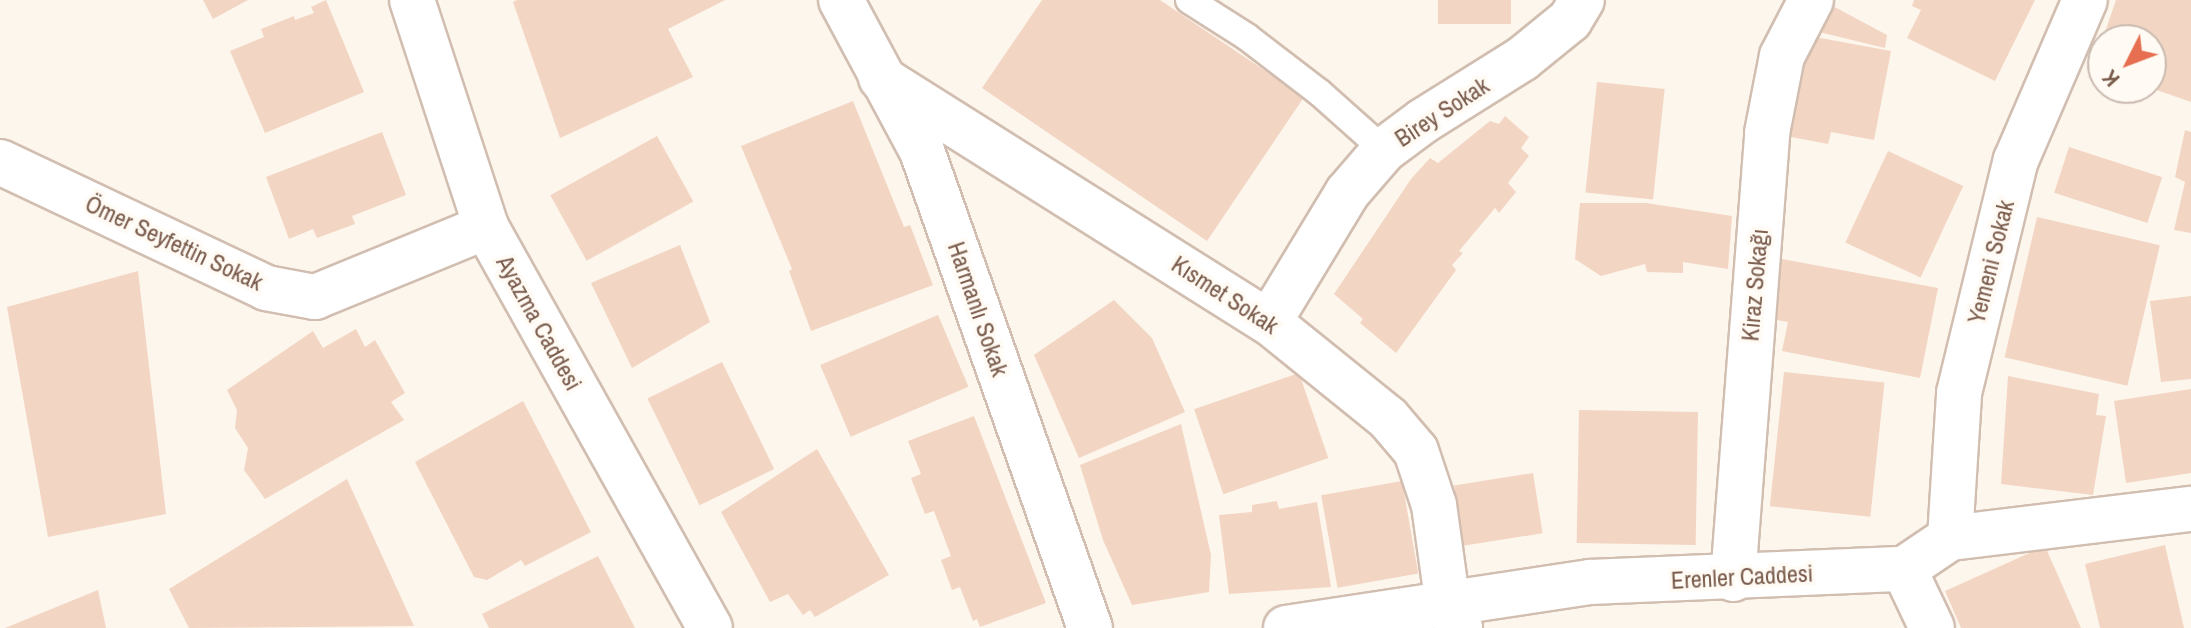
<!DOCTYPE html>
<meta charset="utf-8">
<style>
body{margin:0}
#map{position:relative;width:2191px;height:628px;overflow:hidden;background:#fdf6ec;font-family:"Archivo Narrow",sans-serif}
div>[style]{position:absolute}
.building>*{inset:0;background:#f3d5c3;transform-origin:0 0}
.roads{filter:drop-shadow(2px 0 #d1beb0) drop-shadow(-2px 0 #d1beb0) drop-shadow(0 2px #d1beb0) drop-shadow(0 -2px #d1beb0)}
.service>*{height:26px;margin:-13px;padding:0 13px;transform-origin:13px;border-radius:13px;background:#fff}
.minor>*{height:44px;margin:-22px;padding:0 22px;transform-origin:22px;border-radius:22px;background:#fff}
.tertiary>*{height:44px;margin:-22px;padding:0 22px;transform-origin:22px;border-radius:22px;background:#fff}
span{translate:-50% -50%;white-space:nowrap;text-align:center;line-height:1.15;-webkit-text-stroke:7px #fffaf3;paint-order:stroke}
.street-label{font-size:24px;color:#7a5c4d}
.north{position:absolute;left:2087px;top:24px;width:80px;height:80px;box-sizing:border-box;background:#fffaf3;border:2px solid #cabbb1;border-radius:50%;rotate:228deg;font-size:22px;font-weight:700;line-height:32px;text-align:center;color:#7a5c4d}
.north::after{content:'';display:block;margin:auto;width:28px;height:36px;background:#e76f51;clip-path:polygon(50% 0,100% 100%,50% 72%,0 100%)}
</style>
<div id="map">
<div class="building">
<div style="clip-path:polygon(203px 0,248px 0,213px 19px)"></div>
<div style="clip-path:polygon(326px 0,364px 92px,265px 133px,230px 51px,264px 37px,261px 29px,294px 16px,295px 20px,314px 13px,311px 7px)"></div>
<div style="clip-path:polygon(517px 0,725px 0,668px 29px,693px 77px,560px 138px,513px 2px)"></div>
<div style="clip-path:polygon(1042px 0,1160px 0,1304px 97px,1207px 241px,982px 88px)"></div>
<div style="left:1438px;top:0;width:73px;height:24px"></div>
<div style="clip-path:polygon(1914px 0,2035px 0,1995px 81px,1907px 38px,1921px 10px,1912px 6px)"></div>
<div style="clip-path:polygon(2116px 0,2191px 0,2191px 102px,2151px 88px,2151px 40px,2103px 40px,2103px 71px,2093px 67px)"></div>
<div style="clip-path:polygon(1827px 3px,1887px 35px,1885px 48px,1819px 32px)"></div>
<div style="clip-path:polygon(1804px 35px,1891px 51px,1874px 140px,1831px 132px,1828px 144px,1786px 136px)"></div>
<div style="left:1597px;top:82px;width:68px;height:111px;rotate:6deg"></div>
<div style="clip-path:polygon(853px 101px,904px 227px,910px 225px,933px 285px,811px 331px,789px 271px,792px 269px,741px 146px)"></div>
<div style="clip-path:polygon(1505px 116px,1529px 137px,1521px 148px,1529px 156px,1508px 183px,1516px 192px,1499px 213px,1495px 208px,1459px 251px,1463px 253px,1452px 265px,1456px 270px,1396px 353px,1360px 323px,1363px 319px,1334px 294px,1411px 179px,1430px 158px,1438px 163px,1490px 121px,1499px 124px)"></div>
<div style="clip-path:polygon(2185px 130px,2191px 132px,2191px 233px,2174px 230px,2185px 182px,2175px 177px)"></div>
<div style="clip-path:polygon(382px 132px,406px 195px,352px 216px,355px 224px,317px 238px,313px 229px,289px 239px,266px 177px)"></div>
<div style="left:657px;top:136px;width:75px;height:122px;rotate:61deg"></div>
<div style="left:2069px;top:147px;width:98px;height:48px;rotate:18deg"></div>
<div style="left:1888px;top:151px;width:83px;height:101px;rotate:25deg"></div>
<div style="clip-path:polygon(1580px 203px,1646px 203px,1732px 216px,1728px 269px,1683px 262px,1683px 273px,1647px 272px,1645px 264px,1601px 276px,1575px 259px)"></div>
<div style="left:2037px;top:217px;width:126px;height:144px;rotate:13deg"></div>
<div style="clip-path:polygon(680px 245px,710px 322px,632px 368px,591px 283px)"></div>
<div style="clip-path:polygon(1782px 259px,1938px 288px,1920px 378px,1782px 351px,1788px 322px,1771px 319px)"></div>
<div style="clip-path:polygon(138px 271px,166px 514px,48px 537px,7px 307px)"></div>
<div style="clip-path:polygon(2191px 296px,2191px 379px,2161px 382px,2150px 301px)"></div>
<div style="clip-path:polygon(1114px 300px,1152px 338px,1185px 412px,1079px 458px,1034px 355px)"></div>
<div style="left:938px;top:315px;width:78px;height:128px;rotate:67deg"></div>
<div style="clip-path:polygon(356px 329px,365px 347px,375px 340px,405px 393px,391px 402px,404px 420px,265px 499px,244px 470px,248px 448px,235px 428px,237px 410px,227px 390px,313px 331px,323px 348px)"></div>
<div style="left:722px;top:362px;width:119px;height:83px;rotate:64deg"></div>
<div style="left:1784px;top:372px;width:101px;height:135px;rotate:6deg"></div>
<div style="left:1299px;top:373px;width:90px;height:111px;rotate:71deg"></div>
<div style="clip-path:polygon(2008px 376px,2099px 394px,2096px 415px,2106px 416px,2093px 495px,2001px 484px)"></div>
<div style="clip-path:polygon(2191px 389px,2191px 473px,2126px 483px,2114px 401px)"></div>
<div style="clip-path:polygon(523px 401px,591px 532px,525px 566px,521px 560px,487px 580px,474px 577px,415px 462px)"></div>
<div style="left:1579px;top:410px;width:119px;height:133px;rotate:1deg"></div>
<div style="clip-path:polygon(974px 416px,1046px 603px,980px 627px,977px 619px,973px 621px,960px 587px,952px 590px,941px 560px,951px 556px,934px 511px,925px 514px,911px 478px,921px 474px,908px 441px)"></div>
<div style="clip-path:polygon(1181px 424px,1211px 555px,1209px 592px,1132px 605px,1103px 540px,1080px 465px)"></div>
<div style="clip-path:polygon(817px 449px,889px 575px,815px 617px,810px 610px,803px 615px,788px 594px,770px 602px,721px 512px)"></div>
<div style="left:1533px;top:473px;width:61px;height:80px;rotate:81deg"></div>
<div style="clip-path:polygon(347px 479px,414px 626px,189px 628px,169px 589px)"></div>
<div style="left:1402px;top:481px;width:94px;height:82px;rotate:80deg"></div>
<div style="clip-path:polygon(1277px 501px,1279px 509px,1317px 502px,1331px 587px,1229px 594px,1219px 515px,1252px 512px,1252px 505px)"></div>
<div style="clip-path:polygon(2165px 545px,2184px 628px,2100px 628px,2085px 564px)"></div>
<div style="clip-path:polygon(2045px 546px,2081px 628px,1961px 628px,1945px 591px)"></div>
<div style="clip-path:polygon(598px 556px,635px 628px,489px 628px,482px 614px)"></div>
<div style="clip-path:polygon(98px 590px,106px 628px,5px 628px)"></div>
</div>
<div class="roads">
<div class="service">
<div style="left:1189px;top:0;width:69px;rotate:32.5deg"></div>
<div style="left:1247px;top:37px;width:92px;rotate:37.5deg"></div>
<div style="left:1320px;top:93px;width:86px;rotate:41.7deg"></div>
</div>
<div class="minor">
<div style="left:841px;top:0;width:171px;rotate:61.8deg"></div>
<div style="left:922px;top:151px;width:506px;rotate:70.6deg"></div>
<div style="left:881px;top:78px;width:458px;rotate:32.2deg"></div>
<div style="left:1269px;top:322px;width:153px;rotate:38.9deg"></div>
<div style="left:1388px;top:418px;width:43px;rotate:49.7deg"></div>
<div style="left:1416px;top:451px;width:57px;rotate:71.6deg"></div>
<div style="left:1434px;top:505px;width:102px;rotate:82.1deg"></div>
<div style="left:1448px;top:606px;width:25px;rotate:61deg"></div>
<div style="left:0;top:162px;width:294px;rotate:25.3deg"></div>
<div style="left:266px;top:288px;width:50px;rotate:10.4deg"></div>
<div style="left:315px;top:297px;width:185px;rotate:-22.3deg"></div>
<div style="left:1269px;top:322px;width:151px;rotate:-58.8deg"></div>
<div style="left:1347px;top:193px;width:57px;rotate:-49.3deg"></div>
<div style="left:1384px;top:150px;width:49px;rotate:-36.6deg"></div>
<div style="left:1423px;top:121px;width:117px;rotate:-32.1deg"></div>
<div style="left:1522px;top:59px;width:62px;rotate:-39.1deg"></div>
<div style="left:1570px;top:20px;width:23px;rotate:-59deg"></div>
<div style="left:1950px;top:538px;width:145px;rotate:-86.4deg"></div>
<div style="left:1959px;top:393px;width:240px;rotate:-76.3deg"></div>
<div style="left:2016px;top:160px;width:174px;rotate:-66.7deg"></div>
<div style="left:1904px;top:569px;width:65px;rotate:64.6deg"></div>
<div style="left:1733px;top:579px;width:447px;rotate:-85.6deg"></div>
<div style="left:1767px;top:133px;width:78px;rotate:-79deg"></div>
<div style="left:1782px;top:56px;width:63px;rotate:-62.6deg"></div>
<div style="left:1286px;top:628px;width:307px;rotate:-8.6deg"></div>
<div style="left:1590px;top:582px;width:314px;rotate:-2.4deg"></div>
<div style="left:1904px;top:569px;width:55px;rotate:-34deg"></div>
<div style="left:1950px;top:538px;width:243px;rotate:-6.9deg"></div>
</div>
<div class="tertiary">
<div style="left:412px;top:0;width:239px;rotate:71.9deg"></div>
<div style="left:486px;top:227px;width:459px;rotate:60.8deg"></div>
</div>
</div>
<div class="street-label">
<span style="left:1442px;top:112px;rotate:-33deg">Birey Sokak</span>
<span style="left:174px;top:243px;rotate:25deg">Ömer Seyfettin Sokak</span>
<span style="left:1991px;top:262px;rotate:-76deg">Yemeni Sokak</span>
<span style="left:1755px;top:285px;rotate:-85deg">Kiraz Sokağı</span>
<span style="left:1225px;top:295px;rotate:33deg">Kısmet Sokak</span>
<span style="left:978px;top:309px;rotate:71deg">Harmanlı Sokak</span>
<span style="left:539px;top:323px;rotate:61deg">Ayazma Caddesi</span>
<span style="left:1742px;top:577px;rotate:-3deg">Erenler Caddesi</span>
</div>
<div class="north">K</div>
</div>
